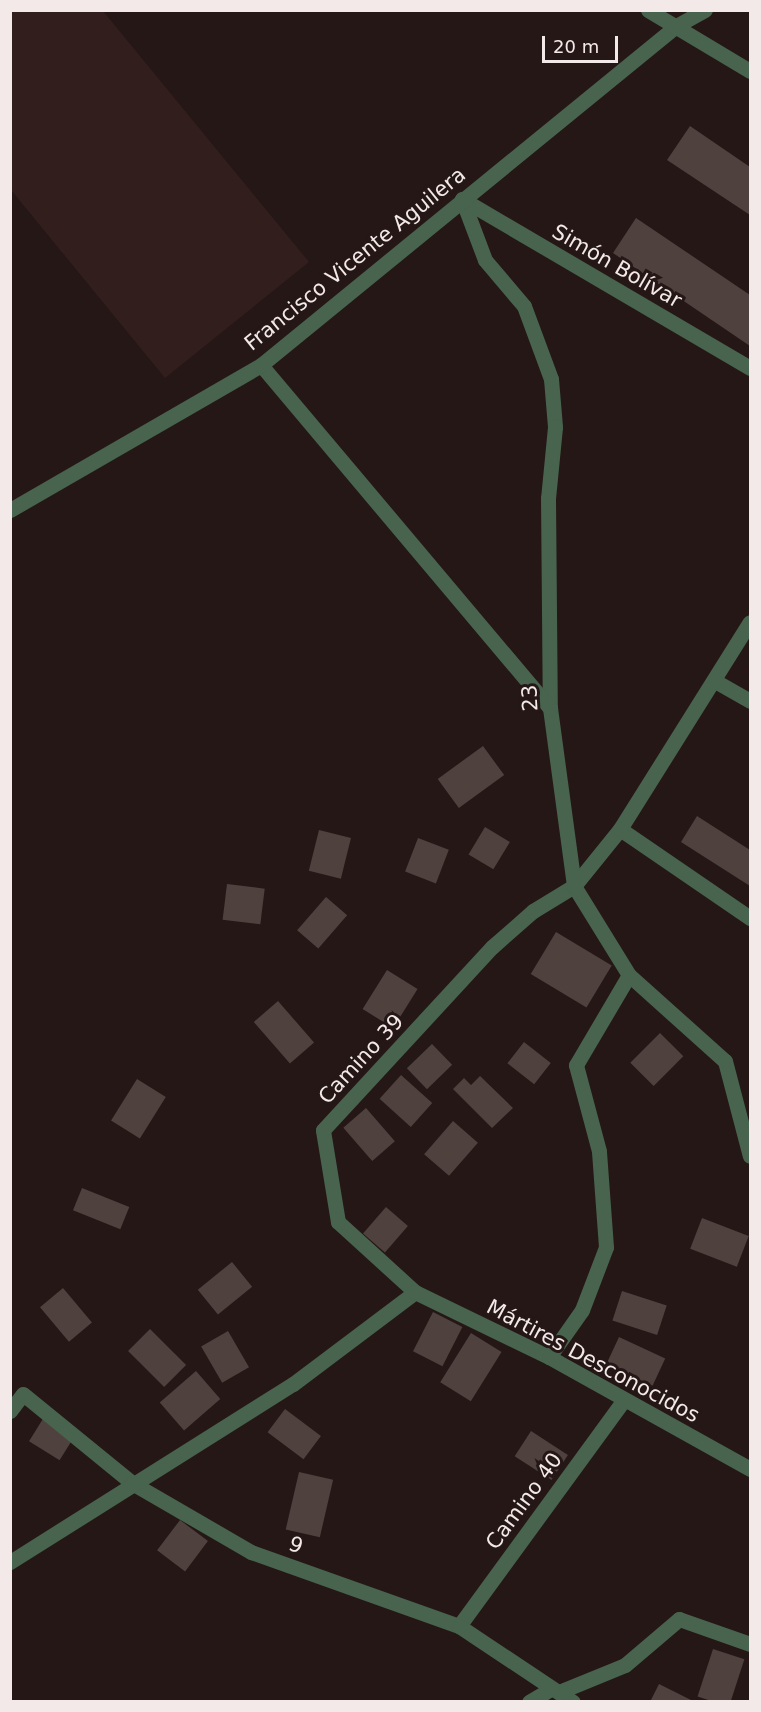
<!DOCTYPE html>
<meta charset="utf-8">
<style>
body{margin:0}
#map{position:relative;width:761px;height:1712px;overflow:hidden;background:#241716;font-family:"DejaVu Sans",sans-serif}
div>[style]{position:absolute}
.built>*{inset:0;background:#321e1c}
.building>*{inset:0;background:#4f413e;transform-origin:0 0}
.service>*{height:15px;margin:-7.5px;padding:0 7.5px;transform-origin:7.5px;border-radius:7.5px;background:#48634e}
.minor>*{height:15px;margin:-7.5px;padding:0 7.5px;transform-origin:7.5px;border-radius:7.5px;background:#48634e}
.tertiary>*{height:15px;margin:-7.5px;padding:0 7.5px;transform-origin:7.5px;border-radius:7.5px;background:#48634e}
span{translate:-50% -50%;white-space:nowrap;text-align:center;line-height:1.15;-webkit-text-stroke:6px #241716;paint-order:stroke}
.street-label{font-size:21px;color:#f3e9e8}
.frame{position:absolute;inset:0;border:12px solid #f3e9e8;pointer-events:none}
.scale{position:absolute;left:542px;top:36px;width:76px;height:27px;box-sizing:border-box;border:3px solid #f3e9e8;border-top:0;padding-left:8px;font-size:18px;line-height:21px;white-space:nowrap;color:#f3e9e8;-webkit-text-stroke:4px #241716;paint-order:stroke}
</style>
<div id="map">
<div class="built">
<div style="clip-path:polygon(10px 11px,103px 11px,309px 262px,165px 378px,11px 190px)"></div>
</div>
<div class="building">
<div style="clip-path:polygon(690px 126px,750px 167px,750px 215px,667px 160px)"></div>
<div style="clip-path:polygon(636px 218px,750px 295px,750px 346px,613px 253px)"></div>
<div style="left:483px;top:746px;width:36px;height:56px;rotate:54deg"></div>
<div style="clip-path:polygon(697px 816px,750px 850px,750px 886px,681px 842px)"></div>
<div style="left:485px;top:827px;width:29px;height:32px;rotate:31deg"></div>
<div style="left:319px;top:830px;width:33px;height:42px;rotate:14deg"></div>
<div style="left:418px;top:838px;width:33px;height:36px;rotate:21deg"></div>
<div style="left:227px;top:884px;width:38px;height:36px;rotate:7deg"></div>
<div style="left:326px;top:897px;width:28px;height:44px;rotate:41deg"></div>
<div style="left:556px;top:932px;width:65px;height:49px;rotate:31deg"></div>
<div style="left:387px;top:970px;width:36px;height:46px;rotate:32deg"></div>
<div style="left:278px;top:1001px;width:55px;height:32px;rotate:49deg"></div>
<div style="left:660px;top:1033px;width:33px;height:42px;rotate:45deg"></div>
<div style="left:524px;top:1042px;width:34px;height:27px;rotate:38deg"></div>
<div style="left:432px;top:1044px;width:29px;height:35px;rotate:46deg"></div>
<div style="left:401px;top:1075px;width:42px;height:32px;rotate:42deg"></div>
<div style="clip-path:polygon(480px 1076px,513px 1108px,492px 1128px,453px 1089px,464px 1078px,471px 1085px)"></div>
<div style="left:137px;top:1079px;width:34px;height:49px;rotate:32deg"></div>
<div style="left:366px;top:1108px;width:44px;height:30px;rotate:49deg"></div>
<div style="left:453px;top:1121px;width:33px;height:44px;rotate:41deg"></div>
<div style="left:82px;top:1188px;width:51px;height:24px;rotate:22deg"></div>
<div style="left:386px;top:1207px;width:29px;height:35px;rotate:41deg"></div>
<div style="left:702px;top:1218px;width:50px;height:33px;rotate:21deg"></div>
<div style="left:232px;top:1262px;width:32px;height:44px;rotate:51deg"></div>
<div style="left:63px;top:1288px;width:45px;height:30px;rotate:50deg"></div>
<div style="left:622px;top:1291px;width:47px;height:31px;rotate:18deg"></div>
<div style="left:433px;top:1312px;width:33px;height:44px;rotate:27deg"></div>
<div style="left:150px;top:1329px;width:51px;height:31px;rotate:45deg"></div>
<div style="left:228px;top:1331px;width:42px;height:31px;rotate:60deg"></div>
<div style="left:471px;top:1333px;width:36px;height:58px;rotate:32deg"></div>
<div style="left:619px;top:1337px;width:51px;height:30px;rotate:25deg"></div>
<div style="left:196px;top:1371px;width:37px;height:48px;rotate:49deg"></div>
<div style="left:285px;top:1409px;width:45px;height:29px;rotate:37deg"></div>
<div style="left:46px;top:1414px;width:36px;height:32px;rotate:32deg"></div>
<div style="left:531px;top:1431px;width:44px;height:30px;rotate:33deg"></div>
<div style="left:299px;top:1472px;width:35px;height:59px;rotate:13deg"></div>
<div style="left:180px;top:1520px;width:35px;height:38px;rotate:37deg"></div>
<div style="left:713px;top:1649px;width:33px;height:50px;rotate:18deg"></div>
<div style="clip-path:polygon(659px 1684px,695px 1702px,650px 1702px)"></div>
</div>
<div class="service">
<div style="left:715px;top:681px;width:40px;rotate:29.7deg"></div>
<div style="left:415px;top:1292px;width:104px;rotate:-137.7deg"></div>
<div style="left:338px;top:1222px;width:93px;rotate:-99.3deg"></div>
<div style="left:323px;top:1130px;width:249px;rotate:-47.3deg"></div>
<div style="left:492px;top:947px;width:55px;rotate:-41.3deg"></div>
<div style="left:533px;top:911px;width:48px;rotate:-31.4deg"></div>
<div style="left:549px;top:1357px;width:57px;rotate:-54.9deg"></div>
<div style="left:582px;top:1310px;width:67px;rotate:-69.1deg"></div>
<div style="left:606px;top:1247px;width:96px;rotate:-94.2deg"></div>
<div style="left:599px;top:1151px;width:89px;rotate:-105deg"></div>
<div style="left:576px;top:1065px;width:104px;rotate:-59.5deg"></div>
<div style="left:10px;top:1411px;width:21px;rotate:-53deg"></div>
<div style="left:459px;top:1626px;width:280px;rotate:-53.9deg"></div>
</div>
<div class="minor">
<div style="left:462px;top:199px;width:65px;rotate:69.3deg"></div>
<div style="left:485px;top:260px;width:60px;rotate:49.7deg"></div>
<div style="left:524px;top:306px;width:78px;rotate:69.7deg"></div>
<div style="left:551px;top:379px;width:48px;rotate:85.2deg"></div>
<div style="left:555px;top:427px;width:71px;rotate:95.6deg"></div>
<div style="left:548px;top:498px;width:210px;rotate:89.5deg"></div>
<div style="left:550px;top:708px;width:180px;rotate:82.3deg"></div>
<div style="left:574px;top:886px;width:105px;rotate:58.3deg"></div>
<div style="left:629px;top:975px;width:129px;rotate:41.9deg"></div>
<div style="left:725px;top:1061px;width:98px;rotate:75.3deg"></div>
<div style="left:462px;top:199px;width:334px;rotate:30.4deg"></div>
<div style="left:261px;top:365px;width:449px;rotate:49.9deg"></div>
<div style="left:10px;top:510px;width:290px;rotate:-30deg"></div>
<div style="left:261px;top:365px;width:536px;rotate:-39.24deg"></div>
<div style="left:676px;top:26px;width:33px;rotate:-29deg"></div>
<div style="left:620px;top:829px;width:158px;rotate:34.4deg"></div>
<div style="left:574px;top:886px;width:73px;rotate:-51.1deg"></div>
<div style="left:620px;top:829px;width:244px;rotate:-57.9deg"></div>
<div style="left:23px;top:1394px;width:141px;rotate:39.2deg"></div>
<div style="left:132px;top:1483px;width:138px;rotate:30.1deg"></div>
<div style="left:251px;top:1552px;width:221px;rotate:19.6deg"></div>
<div style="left:459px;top:1626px;width:137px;rotate:33.7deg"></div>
<div style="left:10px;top:1562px;width:334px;rotate:-32.2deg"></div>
<div style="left:293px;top:1384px;width:153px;rotate:-37deg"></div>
<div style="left:415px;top:1292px;width:149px;rotate:25.9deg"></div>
<div style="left:549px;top:1357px;width:230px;rotate:29.1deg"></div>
<div style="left:559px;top:1692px;width:71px;rotate:-22.2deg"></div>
<div style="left:625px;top:1665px;width:71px;rotate:-40.4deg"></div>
<div style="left:679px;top:1619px;width:75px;rotate:19.4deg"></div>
<div style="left:529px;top:1702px;width:26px;rotate:-31deg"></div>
</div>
<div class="tertiary">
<div style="left:648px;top:10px;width:119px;rotate:30.9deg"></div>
</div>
<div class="street-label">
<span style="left:355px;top:259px;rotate:-39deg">Francisco Vicente Aguilera</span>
<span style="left:617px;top:266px;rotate:30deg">Simón Bolívar</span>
<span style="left:530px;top:698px;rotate:-93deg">23</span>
<span style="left:361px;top:1059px;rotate:-47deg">Camino 39</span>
<span style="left:593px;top:1361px;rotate:28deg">Mártires Desconocidos</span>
<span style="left:524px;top:1501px;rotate:-54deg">Camino 40</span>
<span style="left:296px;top:1545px;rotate:20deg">9</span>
</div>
<div class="frame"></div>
<div class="scale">20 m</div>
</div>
